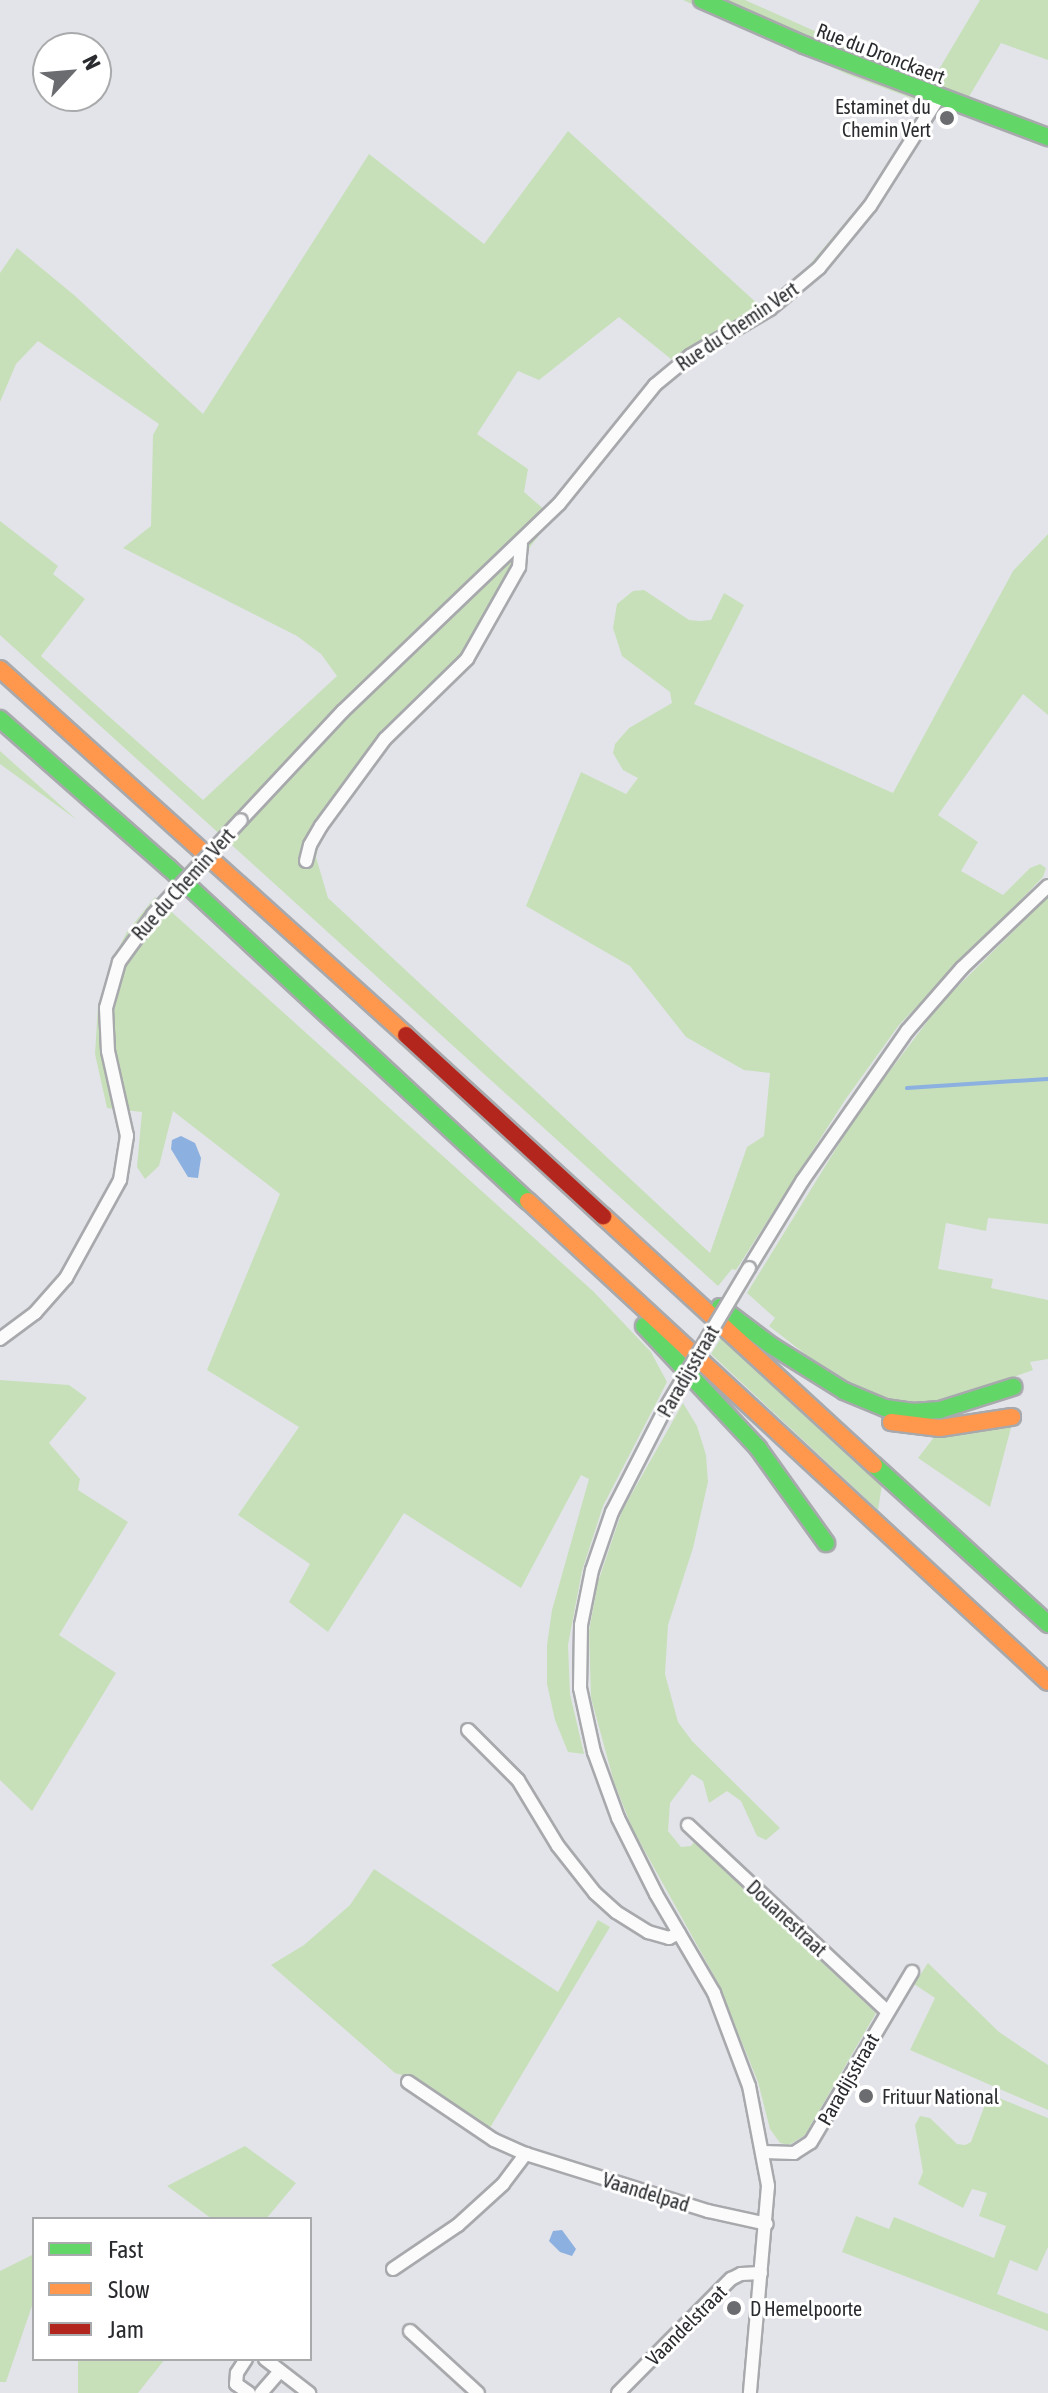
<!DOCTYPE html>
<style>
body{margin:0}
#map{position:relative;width:1048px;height:2393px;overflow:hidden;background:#e3e4e9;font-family:"Asap Condensed",sans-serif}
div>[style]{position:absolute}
.green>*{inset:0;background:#c7e0ba}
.water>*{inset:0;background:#8cb0e0}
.stream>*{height:4px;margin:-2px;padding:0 2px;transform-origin:2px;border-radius:2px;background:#8cb0e0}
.roads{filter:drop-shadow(2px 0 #a8a9ac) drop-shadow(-2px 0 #a8a9ac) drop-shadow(0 2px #a8a9ac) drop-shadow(0 -2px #a8a9ac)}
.street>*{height:12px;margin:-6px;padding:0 6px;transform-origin:6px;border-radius:6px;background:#fbfbfc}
.fast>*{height:16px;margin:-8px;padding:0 8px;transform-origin:8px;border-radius:8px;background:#63d668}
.slow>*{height:16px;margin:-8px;padding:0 8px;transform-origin:8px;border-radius:8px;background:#ff974d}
.jam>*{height:16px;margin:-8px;padding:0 8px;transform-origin:8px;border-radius:8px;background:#b3261e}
.bridges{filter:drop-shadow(2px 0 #a8a9ac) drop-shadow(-2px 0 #a8a9ac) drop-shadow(0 2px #a8a9ac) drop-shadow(0 -2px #a8a9ac)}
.street-bridge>*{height:12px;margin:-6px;padding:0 6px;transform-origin:6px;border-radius:6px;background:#fbfbfc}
.dots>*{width:22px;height:22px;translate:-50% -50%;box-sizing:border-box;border:4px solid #fff;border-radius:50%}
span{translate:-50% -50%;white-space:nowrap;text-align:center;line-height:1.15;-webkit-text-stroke:6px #fff;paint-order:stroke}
.street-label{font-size:20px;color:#292b2e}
.poi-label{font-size:20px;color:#292b2e}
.right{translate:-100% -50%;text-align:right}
.left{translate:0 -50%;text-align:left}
.legend{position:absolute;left:32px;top:2217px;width:280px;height:144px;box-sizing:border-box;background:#fff;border:2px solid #a9aaab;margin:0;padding:10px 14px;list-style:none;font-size:24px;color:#292b2e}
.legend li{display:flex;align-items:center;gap:16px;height:40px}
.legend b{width:40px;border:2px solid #a9aaab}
.north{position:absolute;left:32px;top:32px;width:80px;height:80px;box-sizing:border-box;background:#fff;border:2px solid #a9aaab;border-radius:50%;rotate:64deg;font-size:22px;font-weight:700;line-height:32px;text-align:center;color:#292b2e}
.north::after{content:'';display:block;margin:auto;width:28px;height:36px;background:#6a6c6f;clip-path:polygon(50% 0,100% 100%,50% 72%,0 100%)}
</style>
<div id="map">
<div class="green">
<div style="clip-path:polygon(683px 0,745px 0,931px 83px,980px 0,1048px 0,1048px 60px,1001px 43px,967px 100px,932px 83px,922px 102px,849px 75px)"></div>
<div style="clip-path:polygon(568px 131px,760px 306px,806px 269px,863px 201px,897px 149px,908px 155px,844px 249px,821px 273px,769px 316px,682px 368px,619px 317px,539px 380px,518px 371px,477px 434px,528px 469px,524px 492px,553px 517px,507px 577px,466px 654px,385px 730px,347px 779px,354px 788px,321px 836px,316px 857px,328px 898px,710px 1253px,747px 1147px,764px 1136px,770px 1073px,744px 1070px,686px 1037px,630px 966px,526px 906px,581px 772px,626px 794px,638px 778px,623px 770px,613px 753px,615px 744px,629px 728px,672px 703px,670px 692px,622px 656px,613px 628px,617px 604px,633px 591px,644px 590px,689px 620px,700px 621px,711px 620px,724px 593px,744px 605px,694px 704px,893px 793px,1013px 571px,1048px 534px,1048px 715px,1023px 694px,938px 815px,978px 842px,961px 871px,1003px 895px,1030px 868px,1040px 864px,1046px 868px,1043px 877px,899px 1025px,845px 1100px,736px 1270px,732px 1269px,718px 1286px,0 635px,0 521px,58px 566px,53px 574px,85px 599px,41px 656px,203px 800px,337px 676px,321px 654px,297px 636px,123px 548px,151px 526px,153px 435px,159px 424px,38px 341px,16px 364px,0 402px,0 273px,17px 248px,74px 295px,203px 414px,369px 154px,484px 244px)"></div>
<div style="clip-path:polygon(0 751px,77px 820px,0 764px)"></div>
<div style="clip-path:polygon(155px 897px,594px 1292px,651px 1352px,667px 1382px,603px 1506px,582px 1571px,568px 1645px,570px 1694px,584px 1754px,568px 1752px,555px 1720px,547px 1684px,547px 1645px,552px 1610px,589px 1479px,581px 1475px,521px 1588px,404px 1513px,328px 1632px,289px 1602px,310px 1564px,238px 1515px,299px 1427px,207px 1370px,280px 1194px,173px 1111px,159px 1166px,145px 1179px,137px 1167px,142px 1112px,107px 1108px,95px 1054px,98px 1005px,112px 961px,127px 932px)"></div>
<div style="clip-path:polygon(1048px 897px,1048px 1224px,988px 1218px,986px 1231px,946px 1223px,938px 1269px,993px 1279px,991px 1288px,1048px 1300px,1048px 1359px,1030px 1362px,1033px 1370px,944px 1402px,899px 1403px,874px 1397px,809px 1357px,769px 1326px,775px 1318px,747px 1293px,858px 1113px,942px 1002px)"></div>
<div style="clip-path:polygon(721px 1338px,882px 1485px,878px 1510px,711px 1354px)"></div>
<div style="clip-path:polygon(0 1380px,69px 1385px,87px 1398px,49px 1443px,80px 1479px,78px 1490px,128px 1522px,59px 1635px,116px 1673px,32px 1811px,0 1780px)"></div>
<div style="clip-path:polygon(683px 1403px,697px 1426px,706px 1455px,708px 1482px,693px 1548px,668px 1625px,665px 1674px,678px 1722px,692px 1741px,780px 1828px,766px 1840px,757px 1836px,741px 1801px,727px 1791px,709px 1803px,703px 1781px,692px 1774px,670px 1803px,668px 1831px,681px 1847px,691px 1846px,694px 1842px,876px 2013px,805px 2135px,789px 2145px,780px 2143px,770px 2129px,758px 2082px,717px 1981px,632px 1828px,614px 1782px,591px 1698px,589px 1631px,598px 1582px,622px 1511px)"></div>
<div style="clip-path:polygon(1012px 1424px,990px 1507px,918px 1458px,935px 1436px)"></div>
<div style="clip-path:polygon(374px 1869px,558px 1992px,598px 1920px,610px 1927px,488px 2131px,409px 2077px,395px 2073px,271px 1965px,304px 1945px,350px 1905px)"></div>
<div style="clip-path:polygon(928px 1963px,999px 2032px,1048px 2065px,1048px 2110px,910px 2050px,935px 1998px,914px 1984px)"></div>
<div style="clip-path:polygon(989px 2094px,1048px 2118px,1048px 2247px,1037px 2271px,1010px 2260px,997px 2294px,1048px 2314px,1048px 2331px,842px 2252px,856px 2216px,889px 2229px,894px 2217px,994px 2258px,1006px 2226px,979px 2216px,987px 2193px,972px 2189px,963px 2208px,918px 2184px,923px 2172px,915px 2125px,920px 2116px,930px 2118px,957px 2144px,965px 2145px,971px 2142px)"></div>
<div style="clip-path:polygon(245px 2146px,296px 2183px,266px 2219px,212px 2219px,167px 2186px)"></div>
<div style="clip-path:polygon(34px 2254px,34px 2300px,6px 2382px,0 2382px,0 2271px)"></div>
<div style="clip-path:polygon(78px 2359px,165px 2359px,138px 2393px,78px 2393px)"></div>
</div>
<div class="water">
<div style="clip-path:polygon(181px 1136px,195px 1143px,201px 1158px,198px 1178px,188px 1177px,171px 1149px,172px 1140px)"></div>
<div style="clip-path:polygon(562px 2230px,576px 2249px,572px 2256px,560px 2252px,549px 2241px,553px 2231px)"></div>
</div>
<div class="stream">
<div style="left:907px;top:1088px;width:141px;rotate:-3.7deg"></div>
</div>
<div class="roads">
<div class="street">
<div style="left:241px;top:820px;width:149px;rotate:-46.9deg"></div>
<div style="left:343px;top:711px;width:299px;rotate:-43.8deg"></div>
<div style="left:559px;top:504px;width:153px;rotate:-51.1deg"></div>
<div style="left:655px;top:385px;width:45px;rotate:-39.6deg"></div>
<div style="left:690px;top:356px;width:93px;rotate:-30.4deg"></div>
<div style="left:770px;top:309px;width:64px;rotate:-39.9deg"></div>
<div style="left:819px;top:268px;width:80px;rotate:-50.6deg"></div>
<div style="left:870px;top:206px;width:129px;rotate:-57.7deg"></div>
<div style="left:306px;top:861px;width:16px;rotate:-76deg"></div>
<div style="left:310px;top:845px;width:22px;rotate:-60deg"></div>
<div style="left:321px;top:826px;width:108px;rotate:-53.7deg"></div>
<div style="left:385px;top:739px;width:115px;rotate:-44.3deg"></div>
<div style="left:467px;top:659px;width:106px;rotate:-60.5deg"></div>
<div style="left:519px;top:567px;width:23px;rotate:-85deg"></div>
<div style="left:749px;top:1268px;width:103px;rotate:-58.5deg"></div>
<div style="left:803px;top:1180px;width:182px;rotate:-55.1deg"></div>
<div style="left:907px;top:1031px;width:84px;rotate:-48.9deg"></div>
<div style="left:962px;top:968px;width:119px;rotate:-43.6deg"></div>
<div style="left:0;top:1339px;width:44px;rotate:-36.6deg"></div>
<div style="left:35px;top:1313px;width:47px;rotate:-48.5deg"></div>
<div style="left:66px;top:1278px;width:112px;rotate:-61.1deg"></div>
<div style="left:120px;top:1180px;width:45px;rotate:-81deg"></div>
<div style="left:127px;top:1136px;width:87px;rotate:-102.6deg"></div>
<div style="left:108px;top:1051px;width:43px;rotate:-92.7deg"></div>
<div style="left:106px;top:1008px;width:48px;rotate:-74.2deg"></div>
<div style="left:119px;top:962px;width:58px;rotate:-54.1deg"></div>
<div style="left:665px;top:1409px;width:116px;rotate:117.2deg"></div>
<div style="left:612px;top:1512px;width:61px;rotate:109deg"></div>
<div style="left:592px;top:1570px;width:56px;rotate:101.3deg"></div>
<div style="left:581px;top:1625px;width:63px;rotate:90.9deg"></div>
<div style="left:580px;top:1688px;width:66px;rotate:77.7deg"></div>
<div style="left:594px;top:1752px;width:70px;rotate:70deg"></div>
<div style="left:618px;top:1818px;width:85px;rotate:63.4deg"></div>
<div style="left:656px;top:1894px;width:115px;rotate:59.6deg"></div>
<div style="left:714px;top:1993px;width:99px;rotate:69.4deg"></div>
<div style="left:749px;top:2086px;width:102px;rotate:79.2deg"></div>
<div style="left:768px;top:2186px;width:208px;rotate:95deg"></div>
<div style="left:468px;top:1730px;width:71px;rotate:45deg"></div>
<div style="left:518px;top:1780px;width:77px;rotate:58.8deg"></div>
<div style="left:558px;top:1846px;width:60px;rotate:51.8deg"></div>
<div style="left:595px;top:1893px;width:28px;rotate:42deg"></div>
<div style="left:616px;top:1912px;width:38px;rotate:32deg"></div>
<div style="left:648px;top:1932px;width:22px;rotate:16deg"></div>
<div style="left:669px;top:1938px;width:11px;rotate:-27deg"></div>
<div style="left:688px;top:1825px;width:272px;rotate:43.1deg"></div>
<div style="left:408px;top:2082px;width:104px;rotate:34deg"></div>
<div style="left:494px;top:2140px;width:35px;rotate:24deg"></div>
<div style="left:526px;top:2154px;width:191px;rotate:17.4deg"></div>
<div style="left:708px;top:2211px;width:60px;rotate:12.4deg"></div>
<div style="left:764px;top:2152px;width:30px;rotate:2deg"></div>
<div style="left:794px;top:2153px;width:20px;rotate:-33deg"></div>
<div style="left:811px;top:2142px;width:198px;rotate:-59.3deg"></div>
<div style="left:393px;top:2269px;width:78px;rotate:-34.1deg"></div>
<div style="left:458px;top:2225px;width:61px;rotate:-42.3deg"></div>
<div style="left:503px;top:2184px;width:38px;rotate:-53deg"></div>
<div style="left:410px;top:2331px;width:92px;rotate:42.4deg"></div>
<div style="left:246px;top:2359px;width:17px;rotate:123deg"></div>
<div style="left:237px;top:2373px;width:11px;rotate:95deg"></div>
<div style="left:236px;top:2384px;width:16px;rotate:35deg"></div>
<div style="left:265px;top:2359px;width:56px;rotate:37.7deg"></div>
<div style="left:261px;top:2393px;width:29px;rotate:-49deg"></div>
<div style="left:618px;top:2393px;width:161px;rotate:-45.3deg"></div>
<div style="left:731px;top:2279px;width:11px;rotate:-27deg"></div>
<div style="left:741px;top:2274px;width:20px;rotate:-3deg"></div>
</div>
<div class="fast">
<div style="left:702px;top:0;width:111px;rotate:23.8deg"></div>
<div style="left:804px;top:45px;width:261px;rotate:20.7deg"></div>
<div style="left:0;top:719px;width:224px;rotate:41.4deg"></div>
<div style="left:168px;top:867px;width:491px;rotate:42.9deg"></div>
<div style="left:720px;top:1307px;width:65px;rotate:36.9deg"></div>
<div style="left:772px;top:1346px;width:85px;rotate:32deg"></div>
<div style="left:844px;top:1391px;width:44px;rotate:22.5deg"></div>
<div style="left:885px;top:1408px;width:27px;rotate:8deg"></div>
<div style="left:912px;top:1412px;width:28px;rotate:-4deg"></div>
<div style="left:940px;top:1410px;width:77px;rotate:-17.5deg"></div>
<div style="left:644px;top:1326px;width:167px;rotate:46.9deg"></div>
<div style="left:758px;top:1448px;width:117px;rotate:54.4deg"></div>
<div style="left:874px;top:1465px;width:236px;rotate:42.4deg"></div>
</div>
<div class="slow">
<div style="left:0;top:669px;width:547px;rotate:42.03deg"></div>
<div style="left:528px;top:1201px;width:708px;rotate:42.77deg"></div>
<div style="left:603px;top:1216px;width:368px;rotate:42.6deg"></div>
<div style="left:891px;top:1422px;width:49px;rotate:7deg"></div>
<div style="left:940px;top:1428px;width:73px;rotate:-8.7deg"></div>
</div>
<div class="jam">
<div style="left:406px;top:1035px;width:268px;rotate:42.6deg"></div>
</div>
</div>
<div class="bridges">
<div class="street-bridge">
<div style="left:153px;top:915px;width:129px;rotate:-47.2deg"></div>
<div style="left:665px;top:1409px;width:164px;rotate:-59.2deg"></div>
</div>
</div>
<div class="dots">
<div style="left:947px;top:118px;background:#6a6c6f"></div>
<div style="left:866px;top:2096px;background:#6a6c6f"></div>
<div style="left:734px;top:2308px;background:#6a6c6f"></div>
</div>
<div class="street-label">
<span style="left:881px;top:53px;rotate:21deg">Rue du Dronckaert</span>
<span style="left:737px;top:326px;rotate:-34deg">Rue du Chemin Vert</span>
<span style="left:183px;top:884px;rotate:-48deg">Rue du Chemin Vert</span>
<span style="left:688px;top:1371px;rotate:-60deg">Paradijsstraat</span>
<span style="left:787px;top:1918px;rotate:43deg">Douanestraat</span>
<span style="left:848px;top:2079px;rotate:-60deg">Paradijsstraat</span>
<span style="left:646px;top:2192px;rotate:17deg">Vaandelpad</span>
<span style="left:686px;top:2325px;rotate:-45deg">Vaandelstraat</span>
</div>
<div class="poi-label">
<span class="right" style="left:931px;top:118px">Estaminet du<br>Chemin Vert</span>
<span class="left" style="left:882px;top:2096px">Frituur National</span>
<span class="left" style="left:750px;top:2308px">D Hemelpoorte</span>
</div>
<ul class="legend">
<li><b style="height:10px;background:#63d668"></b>Fast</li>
<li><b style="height:10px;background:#ff974d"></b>Slow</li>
<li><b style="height:10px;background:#b3261e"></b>Jam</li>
</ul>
<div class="north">N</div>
</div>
